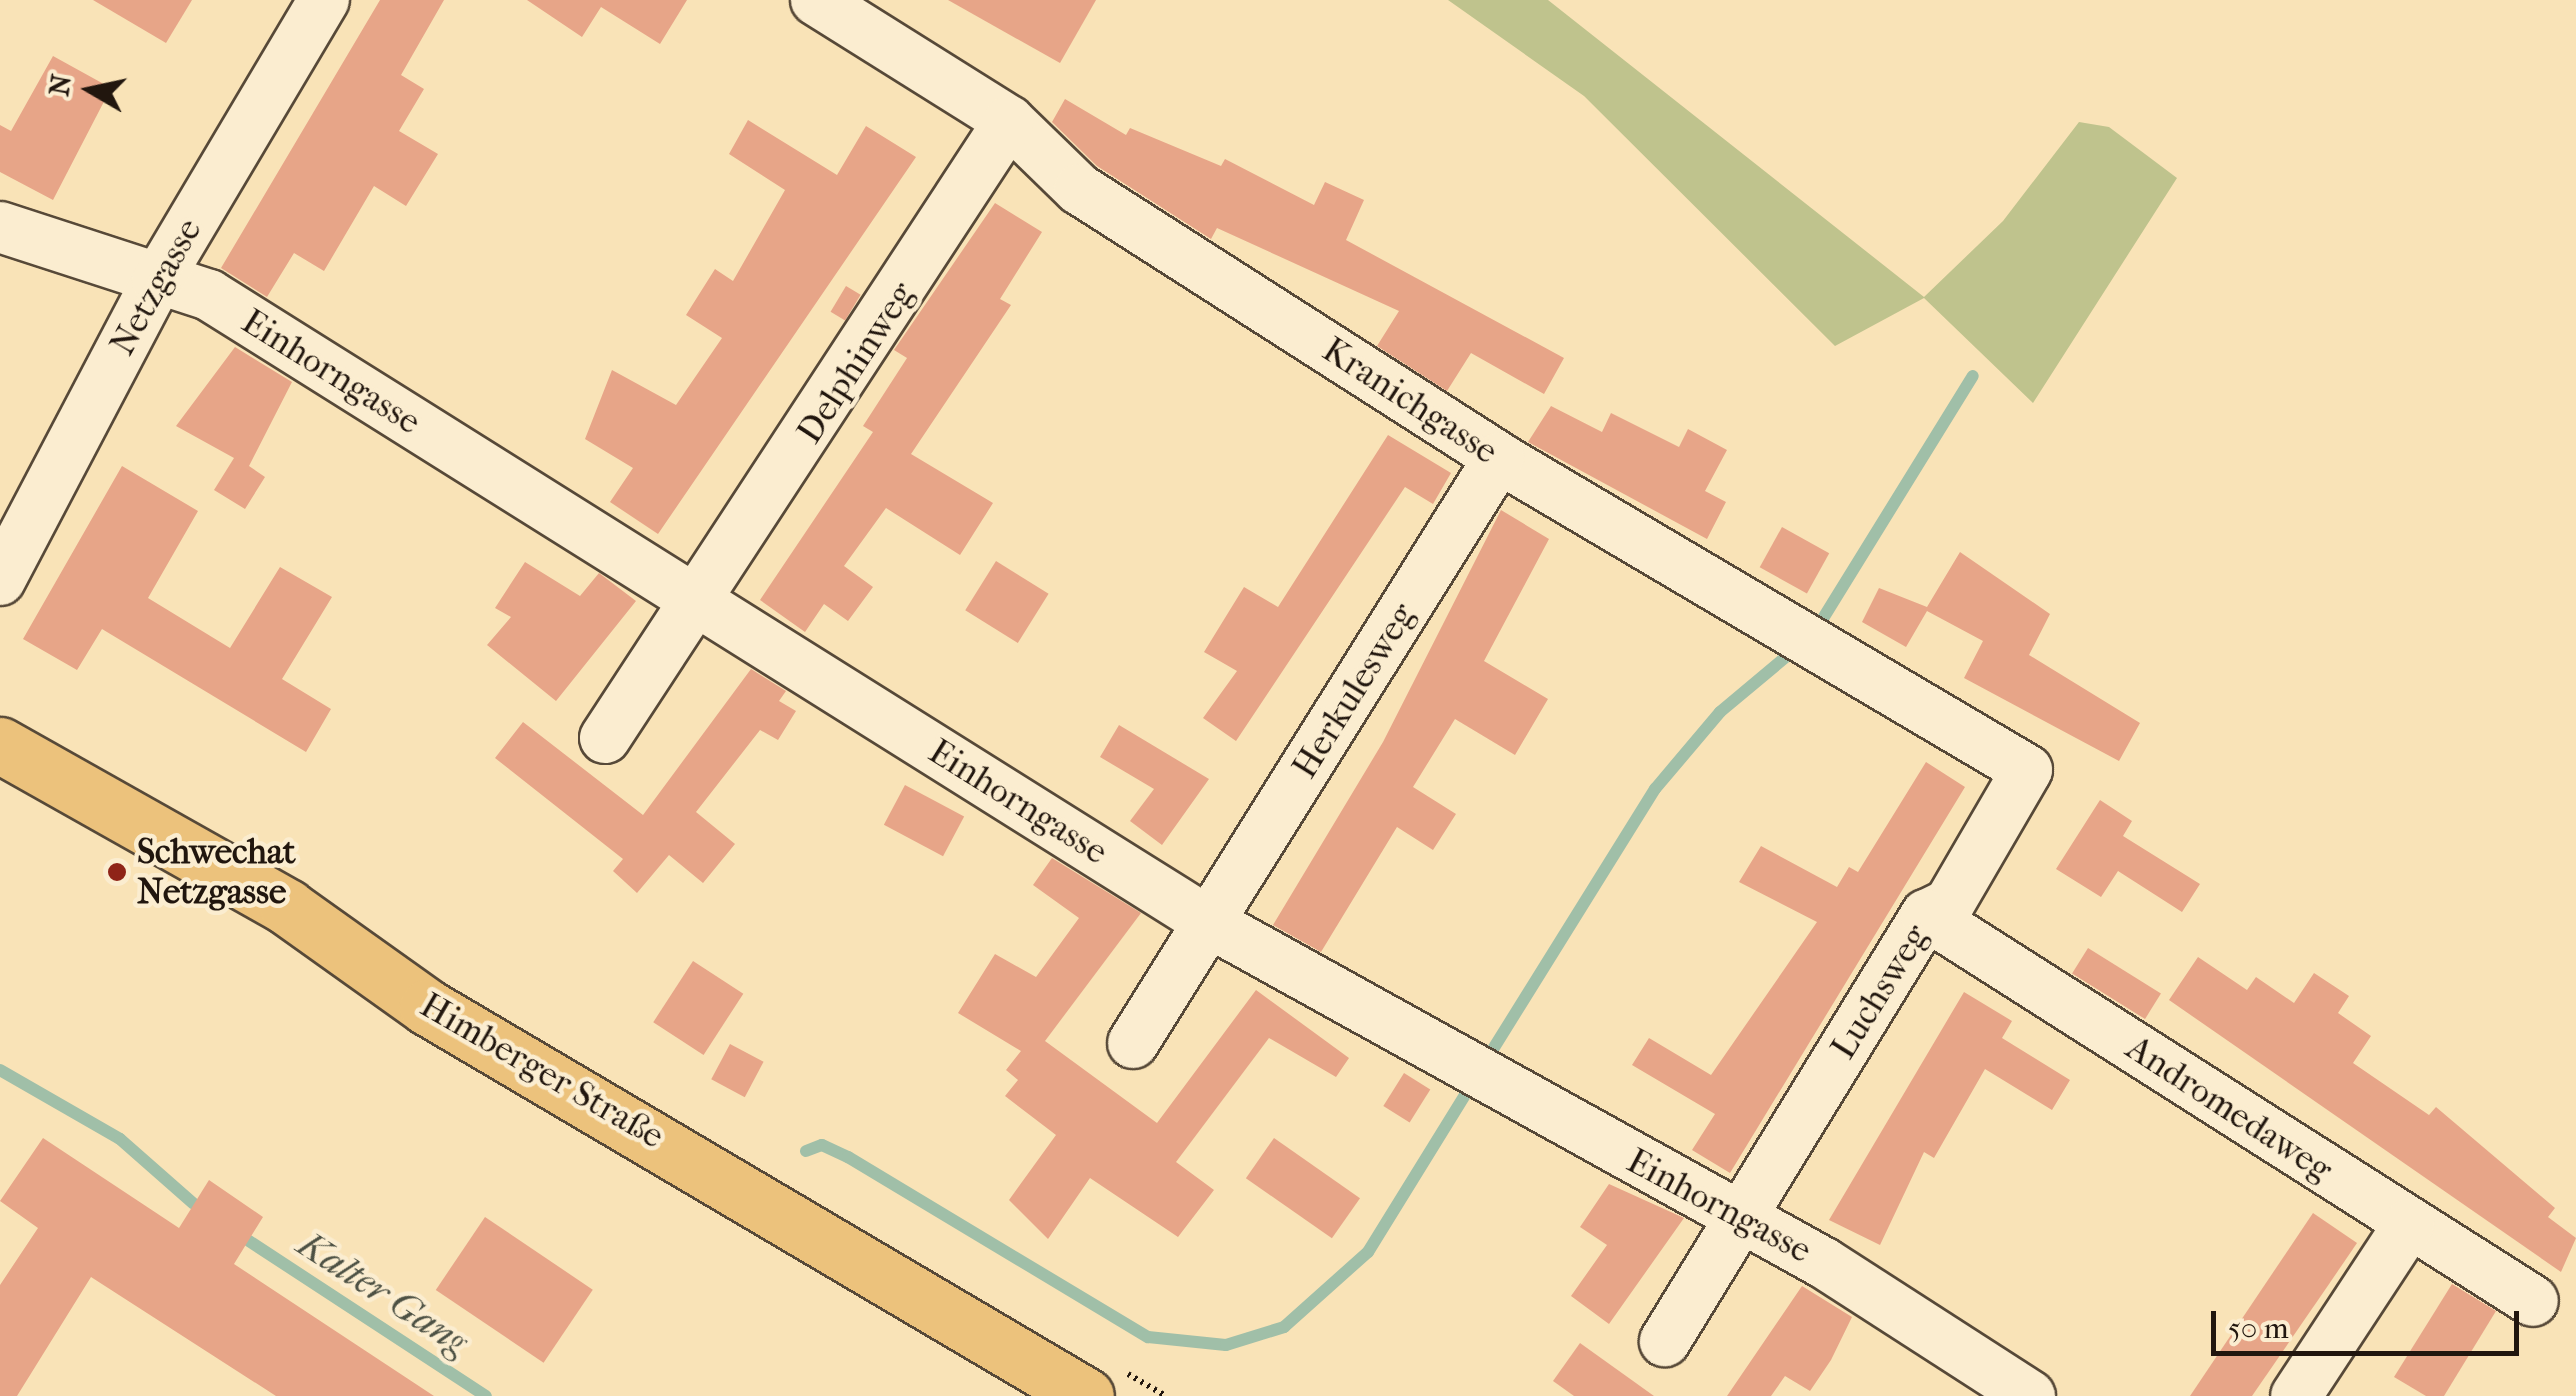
<!DOCTYPE html>
<meta charset="utf-8">
<style>
body{margin:0}
#map{position:relative;width:2576px;height:1396px;overflow:hidden;background:#f9e3b7;font-family:"IM FELL French Canon",serif}
div>[style]{position:absolute}
.green>*{inset:0;background:#bfc38d}
.stream>*{height:12px;margin:-6px;padding:0 6px;transform-origin:6px;border-radius:6px;background:#a0bfa8}
.building>*{inset:0;background:#e7a588;transform-origin:0 0}
.path>*{height:6px;margin-top:-3px;transform-origin:0;background:repeating-linear-gradient(90deg,#21160e 0 2.5px,transparent 0 7.5px)}
.roads{filter:drop-shadow(2px 0 #574938) drop-shadow(-2px 0 #574938) drop-shadow(0 2px #574938) drop-shadow(0 -2px #574938)}
.minor>*{height:50px;margin:-25px;padding:0 25px;transform-origin:25px;border-radius:25px;background:#fbedd0}
.major>*{height:55px;margin:-27.5px;padding:0 27.5px;transform-origin:27.5px;border-radius:27.5px;background:#ecc27c}
.dots>*{width:28px;height:28px;translate:-50% -50%;box-sizing:border-box;border:5px solid #fbedd0;border-radius:50%}
span{translate:-50% -50%;white-space:nowrap;text-align:center;line-height:1.15;-webkit-text-stroke:9px #fbedd0;paint-order:stroke}
.street-label{font-size:35px;color:#21160e}
.poi-label{font-size:35px;color:#21160e;font-weight:700}
.left{translate:0 -50%;text-align:left}
.water-label{font-size:38px;color:#4d5144;font-style:italic}
.north{position:absolute;left:40px;top:40px;width:100px;height:100px;-webkit-text-stroke:8px #fbedd0;paint-order:stroke;rotate:279deg;font-size:28px;font-weight:700;line-height:40px;text-align:center;color:#21160e}
.north::after{content:'';display:block;margin:auto;width:35px;height:45px;background:#21160e;clip-path:polygon(50% 0,100% 100%,50% 72%,0 100%)}
.scale{position:absolute;left:2211px;top:1311px;width:308px;height:45px;box-sizing:border-box;border:5px solid #21160e;border-top:0;padding-left:12px;font-size:30px;line-height:35px;white-space:nowrap;color:#21160e;-webkit-text-stroke:8px #fbedd0;paint-order:stroke}
</style>
<div id="map">
<div class="green">
<div style="clip-path:polygon(1448px 0,1548px 0,1924px 297px,2003px 221px,2079px 122px,2109px 127px,2177px 178px,2033px 403px,1924px 298px,1835px 346px,1584px 96px)"></div>
</div>
<div class="stream">
<div style="left:1814px;top:633px;width:302px;rotate:-58.3deg"></div>
<div style="left:1485px;top:1062px;width:322px;rotate:-58.1deg"></div>
<div style="left:1655px;top:789px;width:101px;rotate:-49.8deg"></div>
<div style="left:1720px;top:712px;width:103px;rotate:-39.9deg"></div>
<div style="left:0;top:1070px;width:138px;rotate:29.9deg"></div>
<div style="left:120px;top:1139px;width:98px;rotate:41.3deg"></div>
<div style="left:806px;top:1151px;width:17px;rotate:-21deg"></div>
<div style="left:822px;top:1145px;width:29px;rotate:25deg"></div>
<div style="left:848px;top:1157px;width:350px;rotate:31deg"></div>
<div style="left:1148px;top:1337px;width:78px;rotate:5.9deg"></div>
<div style="left:1226px;top:1345px;width:61px;rotate:-17.2deg"></div>
<div style="left:1284px;top:1327px;width:113px;rotate:-41.8deg"></div>
<div style="left:1368px;top:1252px;width:203px;rotate:-58.3deg"></div>
<div style="left:249px;top:1241px;width:283px;rotate:33.2deg"></div>
</div>
<div class="building">
<div style="clip-path:polygon(93px 0,192px 0,166px 43px)"></div>
<div style="clip-path:polygon(380px 0,444px 0,401px 75px,424px 89px,399px 131px,438px 154px,406px 206px,374px 186px,324px 271px,294px 253px,267px 297px,221px 268px)"></div>
<div style="clip-path:polygon(527px 0,687px 0,660px 44px,601px 7px,582px 37px)"></div>
<div style="clip-path:polygon(948px 0,1096px 0,1060px 63px)"></div>
<div style="clip-path:polygon(53px 56px,111px 88px,53px 200px,0 172px,0 125px,11px 131px)"></div>
<div style="clip-path:polygon(1065px 99px,1126px 135px,1130px 128px,1221px 166px,1225px 159px,1314px 205px,1325px 182px,1364px 200px,1346px 240px,1564px 358px,1544px 394px,1471px 353px,1447px 391px,1377px 346px,1399px 311px,1217px 228px,1211px 239px,1097px 166px,1052px 122px)"></div>
<div style="clip-path:polygon(748px 120px,837px 175px,866px 126px,916px 157px,658px 534px,610px 502px,633px 468px,585px 439px,612px 370px,676px 405px,722px 338px,686px 315px,715px 269px,733px 281px,785px 190px,729px 154px)"></div>
<div style="clip-path:polygon(995px 203px,1042px 232px,1000px 299px,1011px 305px,911px 454px,993px 503px,960px 555px,886px 508px,844px 566px,873px 587px,848px 621px,824px 604px,805px 632px,760px 600px,873px 432px,863px 426px,907px 358px,894px 350px)"></div>
<div style="left:846px;top:286px;width:17px;height:30px;rotate:31deg"></div>
<div style="clip-path:polygon(235px 347px,292px 382px,249px 466px,265px 477px,245px 509px,214px 490px,234px 458px,176px 426px)"></div>
<div style="clip-path:polygon(1551px 406px,1602px 432px,1611px 413px,1679px 447px,1688px 429px,1727px 450px,1705px 491px,1726px 502px,1707px 539px,1528px 442px)"></div>
<div style="clip-path:polygon(1388px 435px,1451px 473px,1433px 504px,1405px 487px,1236px 741px,1203px 718px,1237px 671px,1204px 652px,1244px 587px,1278px 607px)"></div>
<div style="clip-path:polygon(122px 466px,198px 511px,148px 598px,230px 648px,280px 567px,332px 597px,282px 679px,331px 709px,306px 752px,102px 629px,77px 670px,23px 639px)"></div>
<div style="clip-path:polygon(1501px 510px,1549px 539px,1484px 661px,1548px 699px,1515px 755px,1455px 719px,1413px 787px,1456px 814px,1433px 850px,1397px 827px,1321px 952px,1273px 925px,1383px 742px)"></div>
<div style="left:1782px;top:527px;width:54px;height:46px;rotate:29deg"></div>
<div style="clip-path:polygon(1960px 552px,2050px 614px,2029px 655px,2140px 723px,2119px 761px,1964px 678px,1983px 641px,1927px 611px,1906px 647px,1862px 622px,1879px 588px,1927px 607px)"></div>
<div style="left:996px;top:561px;width:62px;height:58px;rotate:32deg"></div>
<div style="clip-path:polygon(525px 562px,580px 596px,599px 573px,636px 601px,556px 701px,487px 645px,511px 617px,495px 608px)"></div>
<div style="clip-path:polygon(751px 669px,786px 691px,779px 701px,796px 711px,778px 740px,760px 730px,696px 812px,735px 844px,703px 883px,669px 855px,637px 893px,613px 871px,623px 859px,495px 758px,523px 722px,643px 815px)"></div>
<div style="clip-path:polygon(1119px 725px,1209px 779px,1162px 845px,1130px 821px,1154px 789px,1100px 757px)"></div>
<div style="clip-path:polygon(1926px 762px,1965px 787px,1730px 1173px,1692px 1150px,1715px 1114px,1632px 1065px,1649px 1038px,1711px 1075px,1817px 922px,1739px 882px,1761px 846px,1837px 887px,1849px 867px,1858px 872px)"></div>
<div style="left:905px;top:785px;width:67px;height:45px;rotate:28deg"></div>
<div style="clip-path:polygon(2100px 800px,2132px 821px,2123px 836px,2200px 884px,2182px 912px,2118px 871px,2101px 897px,2056px 869px)"></div>
<div style="clip-path:polygon(1052px 858px,1141px 913px,1045px 1041px,1157px 1123px,1256px 990px,1349px 1058px,1336px 1077px,1269px 1038px,1176px 1162px,1214px 1190px,1178px 1237px,1090px 1178px,1048px 1239px,1009px 1200px,1056px 1135px,1005px 1096px,1018px 1080px,1006px 1070px,1021px 1051px,958px 1013px,995px 954px,1036px 977px,1079px 918px,1033px 885px)"></div>
<div style="left:2088px;top:948px;width:86px;height:30px;rotate:32deg"></div>
<div style="clip-path:polygon(2198px 957px,2247px 990px,2256px 977px,2294px 1003px,2314px 973px,2349px 996px,2338px 1013px,2371px 1036px,2353px 1063px,2429px 1115px,2436px 1107px,2555px 1208px,2548px 1217px,2576px 1238px,2561px 1272px,2169px 1000px)"></div>
<div style="left:693px;top:961px;width:60px;height:73px;rotate:33deg"></div>
<div style="clip-path:polygon(1964px 992px,2012px 1021px,2002px 1038px,2070px 1080px,2052px 1110px,1985px 1069px,1934px 1158px,1924px 1152px,1880px 1245px,1829px 1220px)"></div>
<div style="left:730px;top:1044px;width:38px;height:40px;rotate:28deg"></div>
<div style="left:1404px;top:1073px;width:31px;height:39px;rotate:32deg"></div>
<div style="clip-path:polygon(43px 1138px,179px 1228px,209px 1180px,263px 1217px,234px 1264px,434px 1396px,276px 1396px,91px 1277px,17px 1396px,0 1396px,0 1285px,38px 1228px,0 1201px)"></div>
<div style="left:1274px;top:1138px;width:105px;height:49px;rotate:35deg"></div>
<div style="clip-path:polygon(1609px 1184px,1684px 1218px,1609px 1324px,1571px 1296px,1607px 1245px,1580px 1227px)"></div>
<div style="clip-path:polygon(2313px 1213px,2357px 1243px,2327px 1287px,2252px 1396px,2190px 1396px)"></div>
<div style="left:485px;top:1217px;width:130px;height:88px;rotate:34deg"></div>
<div style="clip-path:polygon(2452px 1284px,2496px 1311px,2444px 1396px,2426px 1396px,2394px 1377px)"></div>
<div style="clip-path:polygon(1802px 1286px,1852px 1317px,1831px 1360px,1810px 1391px,1785px 1376px,1771px 1396px,1727px 1396px)"></div>
<div style="clip-path:polygon(1580px 1343px,1654px 1396px,1574px 1396px,1553px 1381px)"></div>
</div>
<div class="path">
<div style="left:1128px;top:1374px;width:44px;rotate:30.1deg"></div>
</div>
<div class="roads">
<div class="minor">
<div style="left:816px;top:0;width:228px;rotate:32.1deg"></div>
<div style="left:1009px;top:121px;width:98px;rotate:44.2deg"></div>
<div style="left:1079px;top:189px;width:499px;rotate:32.6deg"></div>
<div style="left:1499px;top:458px;width:613px;rotate:30.58deg"></div>
<div style="left:2027px;top:770px;width:155px;rotate:120.2deg"></div>
<div style="left:1949px;top:904px;width:25px;rotate:154deg"></div>
<div style="left:1926px;top:915px;width:500px;rotate:121.5deg"></div>
<div style="left:0;top:227px;width:220px;rotate:18deg"></div>
<div style="left:209px;top:295px;width:1182px;rotate:32.1deg"></div>
<div style="left:1210px;top:923px;width:702px;rotate:28.98deg"></div>
<div style="left:1824px;top:1263px;width:245px;rotate:32.8deg"></div>
<div style="left:0;top:580px;width:338px;rotate:-62.3deg"></div>
<div style="left:157px;top:281px;width:327px;rotate:-59.3deg"></div>
<div style="left:605px;top:738px;width:737px;rotate:-56.78deg"></div>
<div style="left:1926px;top:915px;width:719px;rotate:32.45deg"></div>
<div style="left:1133px;top:1043px;width:690px;rotate:-57.97deg"></div>
<div style="left:2296px;top:1396px;width:206px;rotate:-56.7deg"></div>
</div>
<div class="major">
<div style="left:0;top:745px;width:330px;rotate:29.4deg"></div>
<div style="left:287px;top:907px;width:172px;rotate:35.5deg"></div>
<div style="left:427px;top:1007px;width:765px;rotate:30.55deg"></div>
</div>
</div>
<div class="dots">
<div style="left:117px;top:872px;background:#8f2418"></div>
</div>
<div class="street-label">
<span style="left:156px;top:287px;rotate:-61deg">Netzgasse</span>
<span style="left:856px;top:363px;rotate:-57deg">Delphinweg</span>
<span style="left:331px;top:372px;rotate:32deg">Einhorngasse</span>
<span style="left:1410px;top:401px;rotate:33deg">Kranichgasse</span>
<span style="left:1354px;top:691px;rotate:-58deg">Herkulesweg</span>
<span style="left:1018px;top:802px;rotate:32deg">Einhorngasse</span>
<span style="left:1880px;top:992px;rotate:-58deg">Luchsweg</span>
<span style="left:542px;top:1071px;rotate:30deg">Himberger Straße</span>
<span style="left:2229px;top:1109px;rotate:33deg">Andromedaweg</span>
<span style="left:1719px;top:1206px;rotate:28deg">Einhorngasse</span>
</div>
<div class="poi-label">
<span class="left" style="left:137px;top:872px">Schwechat<br>Netzgasse</span>
</div>
<div class="water-label">
<span style="left:383px;top:1293px;rotate:33deg">Kalter Gang</span>
</div>
<div class="north">N</div>
<div class="scale">50 m</div>
</div>
